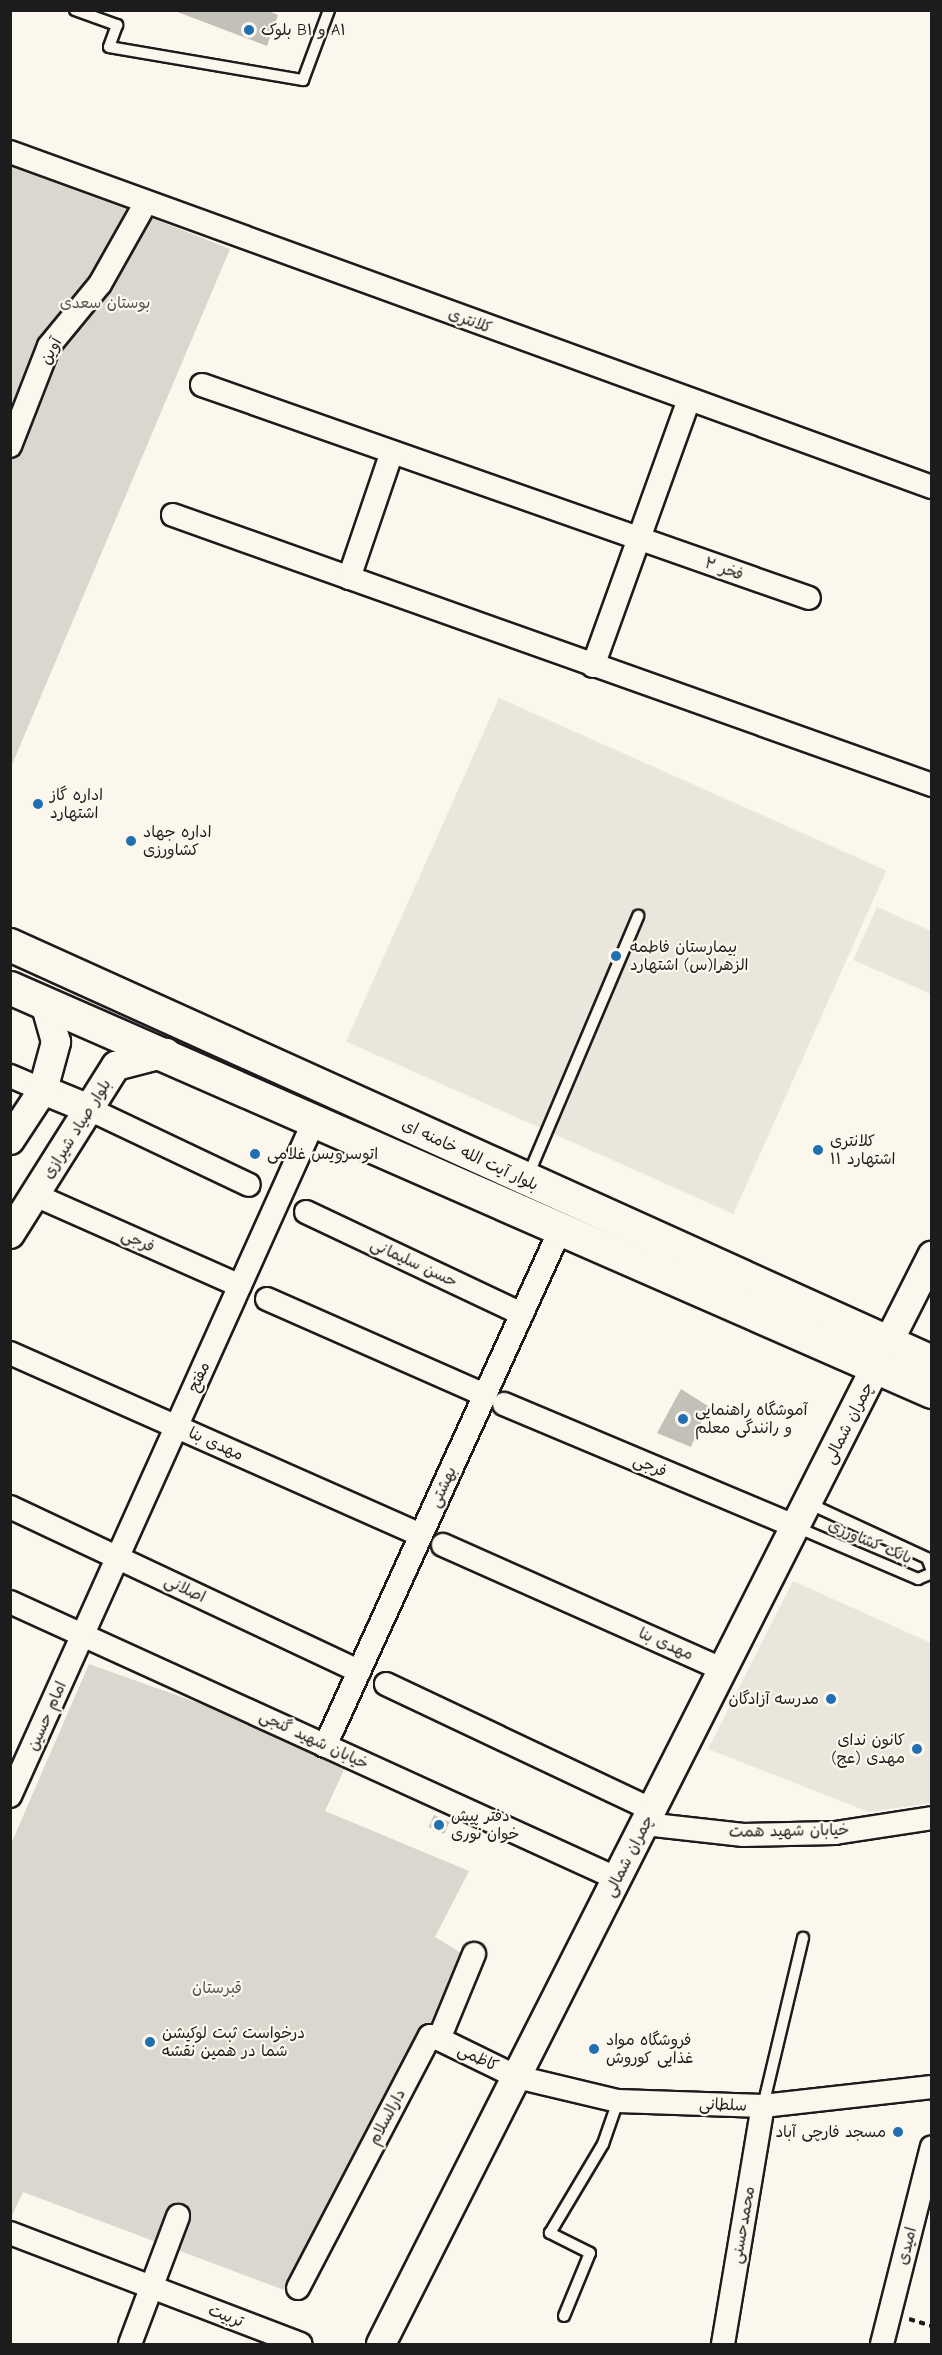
<!DOCTYPE html>
<meta charset="utf-8">
<style>
body{margin:0}
#map{position:relative;width:942px;height:2355px;overflow:hidden;background:#fbf7ec;font-family:"Comic Neue","Playpen Sans Arabic",sans-serif}
div>[style]{position:absolute}
.built>*{inset:0;background:#eae6dc;transform-origin:0 0}
.green>*{inset:0;background:#dad7ce}
.building>*{inset:0;background:#c3c0b8;transform-origin:0 0}
.path>*{height:4px;margin-top:-2px;transform-origin:0;background:repeating-linear-gradient(90deg,#1c1c1c 0 6px,transparent 0 10.5px)}
.roads{filter:drop-shadow(2px 0 #1c1c1c) drop-shadow(-2px 0 #1c1c1c) drop-shadow(0 2px #1c1c1c) drop-shadow(0 -2px #1c1c1c)}
.service>*{height:10px;margin:-5px;padding:0 5px;transform-origin:5px;border-radius:5px;background:#fbf7ec}
.minor>*{height:22px;margin:-11px;padding:0 11px;transform-origin:11px;border-radius:11px;background:#fbf7ec}
.tertiary>*{height:28px;margin:-14px;padding:0 14px;transform-origin:14px;border-radius:14px;background:#fbf7ec}
.secondary>*{height:32px;margin:-16px;padding:0 16px;transform-origin:16px;border-radius:16px;background:#fbf7ec}
.dots>*{width:16px;height:16px;translate:-50% -50%;box-sizing:border-box;border:3px solid #fbf7ec;border-radius:50%}
span{translate:-50% -50%;white-space:nowrap;text-align:center;line-height:1.15;-webkit-text-stroke:4.5px #fbf7ec;paint-order:stroke}
.poi-label{font-size:16px;color:#1c1c1c}
.left{translate:0 -50%;text-align:left}
.right{translate:-100% -50%;text-align:right}
.park-label{font-size:16px;color:#555451}
.street-label{font-size:16px;color:#1c1c1c}
.frame{position:absolute;inset:0;border:12px solid #1c1c1c;pointer-events:none}
</style>
<div id="map">
<div class="built">
<div style="left:499px;top:698px;width:424px;height:376px;rotate:24deg"></div>
<div style="clip-path:polygon(877px 907px,931px 931px,931px 994px,853px 960px)"></div>
<div style="clip-path:polygon(793px 1581px,931px 1643px,931px 1803px,869px 1812px,708px 1749px)"></div>
</div>
<div class="green">
<div style="clip-path:polygon(11px 162px,230px 249px,11px 767px)"></div>
<div style="clip-path:polygon(89px 1664px,350px 1757px,325px 1811px,469px 1871px,435px 1937px,461px 1953px,432px 2023px,284px 2290px,23px 2192px,11px 2218px,11px 1844px)"></div>
</div>
<div class="building">
<div style="clip-path:polygon(172px 10px,266px 10px,278px 15px,267px 46px)"></div>
<div style="clip-path:polygon(681px 1389px,708px 1406px,691px 1447px,657px 1433px)"></div>
<div style="left:434px;top:1815px;width:17px;height:13px;rotate:24deg"></div>
</div>
<div class="path">
<div style="left:909px;top:2319px;width:24px;rotate:17deg"></div>
</div>
<div class="roads">
<div class="service">
<div style="left:75px;top:10px;width:45px;rotate:19.7deg"></div>
<div style="left:117px;top:25px;width:23px;rotate:110deg"></div>
<div style="left:109px;top:47px;width:197px;rotate:9.7deg"></div>
<div style="left:303px;top:80px;width:75px;rotate:-69.6deg"></div>
<div style="left:527px;top:1178px;width:285px;rotate:-67deg"></div>
<div style="left:808px;top:1503px;width:131px;rotate:24.8deg"></div>
<div style="left:927px;top:1558px;width:14px;rotate:69deg"></div>
<div style="left:796px;top:1527px;width:133px;rotate:23.1deg"></div>
<div style="left:918px;top:1579px;width:15px;rotate:-23deg"></div>
<div style="left:763px;top:2106px;width:173px;rotate:-76.6deg"></div>
<div style="left:564px;top:2316px;width:68px;rotate:-67.6deg"></div>
<div style="left:590px;top:2253px;width:45px;rotate:-153.4deg"></div>
<div style="left:550px;top:2233px;width:104px;rotate:-59.2deg"></div>
<div style="left:603px;top:2144px;width:46px;rotate:-70.8deg"></div>
</div>
<div class="minor">
<div style="left:10px;top:152px;width:981px;rotate:19.97deg"></div>
<div style="left:202px;top:385px;width:643px;rotate:19.34deg"></div>
<div style="left:10px;top:446px;width:107px;rotate:-68.7deg"></div>
<div style="left:49px;top:346px;width:80px;rotate:-50.6deg"></div>
<div style="left:100px;top:284px;width:92px;rotate:-60.6deg"></div>
<div style="left:173px;top:515px;width:806px;rotate:19.58deg"></div>
<div style="left:349px;top:578px;width:133px;rotate:-71.2deg"></div>
<div style="left:593px;top:666px;width:283px;rotate:-70.2deg"></div>
<div style="left:10px;top:1076px;width:36px;rotate:23deg"></div>
<div style="left:87px;top:1108px;width:179px;rotate:25.4deg"></div>
<div style="left:35px;top:1195px;width:224px;rotate:23.9deg"></div>
<div style="left:306px;top:1212px;width:239px;rotate:25.3deg"></div>
<div style="left:267px;top:1299px;width:238px;rotate:23.8deg"></div>
<div style="left:10px;top:1353px;width:449px;rotate:23.9deg"></div>
<div style="left:504px;top:1404px;width:317px;rotate:22.8deg"></div>
<div style="left:10px;top:1507px;width:386px;rotate:25.2deg"></div>
<div style="left:443px;top:1545px;width:308px;rotate:24deg"></div>
<div style="left:10px;top:1602px;width:668px;rotate:24.49deg"></div>
<div style="left:386px;top:1684px;width:294px;rotate:25.3deg"></div>
<div style="left:325px;top:1746px;width:569px;rotate:-65.51deg"></div>
<div style="left:10px;top:1796px;width:743px;rotate:-65.75deg"></div>
<div style="left:645px;top:1824px;width:99px;rotate:6.4deg"></div>
<div style="left:743px;top:1835px;width:92px;rotate:-1.2deg"></div>
<div style="left:835px;top:1833px;width:98px;rotate:-8.8deg"></div>
<div style="left:439px;top:2039px;width:87px;rotate:26deg"></div>
<div style="left:517px;top:2077px;width:104px;rotate:13.4deg"></div>
<div style="left:618px;top:2101px;width:145px;rotate:2deg"></div>
<div style="left:763px;top:2106px;width:170px;rotate:-6.4deg"></div>
<div style="left:10px;top:2233px;width:311px;rotate:20.9deg"></div>
<div style="left:298px;top:2288px;width:284px;rotate:-62.4deg"></div>
<div style="left:430px;top:2036px;width:9px;rotate:18deg"></div>
<div style="left:439px;top:2039px;width:92px;rotate:-67.6deg"></div>
<div style="left:130px;top:2344px;width:137px;rotate:-69.4deg"></div>
<div style="left:723px;top:2344px;width:241px;rotate:-80.5deg"></div>
<div style="left:882px;top:2344px;width:203px;rotate:-75.8deg"></div>
</div>
<div class="tertiary">
<div style="left:43px;top:1090px;width:48px;rotate:22.2deg"></div>
<div style="left:10px;top:1140px;width:60px;rotate:-56.6deg"></div>
<div style="left:43px;top:1090px;width:50px;rotate:-74.8deg"></div>
<div style="left:56px;top:1042px;width:41px;rotate:-105.8deg"></div>
<div style="left:10px;top:1234px;width:199px;rotate:-57.8deg"></div>
<div style="left:116px;top:1066px;width:52px;rotate:-14.6deg"></div>
<div style="left:381px;top:2344px;width:1220px;rotate:-63.14deg"></div>
</div>
<div class="secondary">
<div style="left:10px;top:945px;width:1012px;rotate:24.34deg"></div>
<div style="left:10px;top:988px;width:1007px;rotate:23.66deg"></div>
</div>
</div>
<div class="dots">
<div style="left:249px;top:30px;background:#1f6fb2"></div>
<div style="left:38px;top:804px;background:#1f6fb2"></div>
<div style="left:131px;top:841px;background:#1f6fb2"></div>
<div style="left:616px;top:956px;background:#1f6fb2"></div>
<div style="left:818px;top:1150px;background:#1f6fb2"></div>
<div style="left:255px;top:1154px;background:#1f6fb2"></div>
<div style="left:683px;top:1419px;background:#1f6fb2"></div>
<div style="left:831px;top:1699px;background:#1f6fb2"></div>
<div style="left:917px;top:1749px;background:#1f6fb2"></div>
<div style="left:439px;top:1825px;background:#1f6fb2"></div>
<div style="left:150px;top:2042px;background:#1f6fb2"></div>
<div style="left:594px;top:2049px;background:#1f6fb2"></div>
<div style="left:898px;top:2132px;background:#1f6fb2"></div>
</div>
<div class="poi-label">
<span class="left" style="left:261px;top:30px">بلوک B۱ و A۱</span>
<span class="left" style="left:50px;top:804px">اداره گاز<br>اشتهارد</span>
<span class="left" style="left:143px;top:841px">اداره جهاد<br>کشاورزی</span>
<span class="left" style="left:630px;top:956px">بیمارستان فاطمه<br>الزهرا(س) اشتهارد</span>
<span class="left" style="left:830px;top:1150px">کلانتری<br>۱۱ اشتهارد</span>
<span class="left" style="left:267px;top:1154px">اتوسرویس غلامی</span>
<span class="left" style="left:695px;top:1419px">آموشگاه راهنمایی<br>و رانندگی معلم</span>
<span class="right" style="left:819px;top:1699px">مدرسه آزادگان</span>
<span class="right" style="left:905px;top:1749px">کانون ندای<br>مهدی (عج)</span>
<span class="left" style="left:451px;top:1825px">دفتر پیش<br>خوان نوری</span>
<span class="left" style="left:162px;top:2042px">درخواست ثبت لوکیشن<br>شما در همین نقشه</span>
<span class="left" style="left:606px;top:2049px">فروشگاه مواد<br>غذایی کوروش</span>
<span class="right" style="left:886px;top:2132px">مسجد فارچی آباد</span>
</div>
<div class="park-label">
<span style="left:105px;top:303px">بوستان سعدی</span>
<span style="left:217px;top:1988px">قبرستان</span>
</div>
<div class="street-label">
<span style="left:470px;top:321px;rotate:20deg">کلانتری</span>
<span style="left:51px;top:351px;rotate:-61deg">آوین</span>
<span style="left:724px;top:569px;rotate:19deg">فخر ۲</span>
<span style="left:77px;top:1129px;rotate:-58deg">بلوار صیاد شیرازی</span>
<span style="left:470px;top:1155px;rotate:25deg">بلوار آیت الله خامنه ای</span>
<span style="left:138px;top:1241px;rotate:24deg">فرجی</span>
<span style="left:414px;top:1263px;rotate:25deg">حسن سلیمانی</span>
<span style="left:199px;top:1377px;rotate:-66deg">مفتح</span>
<span style="left:849px;top:1423px;rotate:-63deg">چمران شمالی</span>
<span style="left:216px;top:1444px;rotate:24deg">مهدی بنا</span>
<span style="left:650px;top:1466px;rotate:23deg">فرجی</span>
<span style="left:443px;top:1487px;rotate:-65deg">بهشتی</span>
<span style="left:870px;top:1542px;rotate:23deg">بانک کشاورزی</span>
<span style="left:185px;top:1589px;rotate:25deg">اصلانی</span>
<span style="left:666px;top:1644px;rotate:24deg">مهدی بنا</span>
<span style="left:47px;top:1716px;rotate:-66deg">امام حسین</span>
<span style="left:314px;top:1740px;rotate:25deg">خیابان شهید گنجی</span>
<span style="left:789px;top:1831px;rotate:-1deg">خیابان شهید همت</span>
<span style="left:629px;top:1856px;rotate:-63deg">چمران شمالی</span>
<span style="left:478px;top:2058px;rotate:26deg">کاظمی</span>
<span style="left:723px;top:2105px;rotate:2deg">سلطانی</span>
<span style="left:387px;top:2117px;rotate:-62deg">دارالسلام</span>
<span style="left:743px;top:2225px;rotate:-80deg">محمدحسنی</span>
<span style="left:907px;top:2246px;rotate:-76deg">امیدی</span>
<span style="left:226px;top:2316px;rotate:21deg">تربیت</span>
</div>
<div class="frame"></div>
</div>
